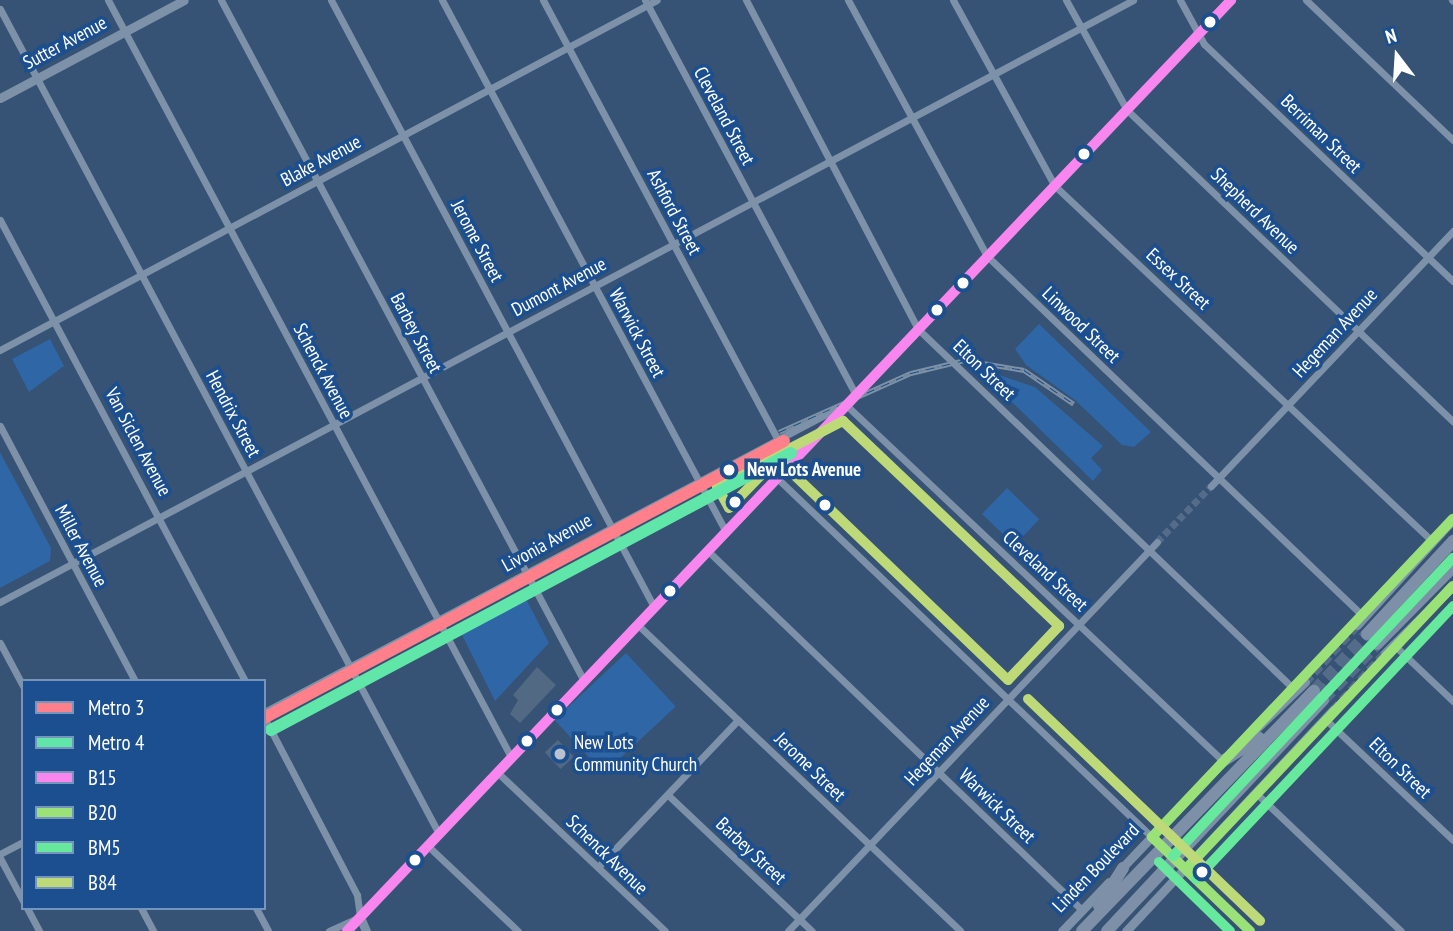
<!DOCTYPE html>
<style>
body{margin:0}
#map{position:relative;width:1453px;height:931px;overflow:hidden;background:#365274;font-family:"PT Sans Narrow",sans-serif}
div>[style]{position:absolute}
.green>*{inset:0;background:#2f66a5;transform-origin:0 0}
.building>*{inset:0;background:#526984;transform-origin:0 0}
.minor-tunnel>*{height:7px;margin-top:-3.5px;transform-origin:0;background:repeating-linear-gradient(90deg,#546c89 0 7px,transparent 0 10.5px)}
.tertiary-tunnel>*{height:9px;margin-top:-4.5px;transform-origin:0;background:repeating-linear-gradient(90deg,#546c89 0 9px,transparent 0 13.5px)}
.trunk-tunnel>*{height:12px;margin-top:-6px;transform-origin:0;background:repeating-linear-gradient(90deg,#546c89 0 12px,transparent 0 18px)}
.minor>*{height:7px;margin:-3.5px;padding:0 3.5px;transform-origin:3.5px;border-radius:3.5px;background:#7d92a8}
.tertiary>*{height:9px;margin:-4.5px;padding:0 4.5px;transform-origin:4.5px;border-radius:4.5px;background:#7d92a8}
.trunk>*{height:12px;margin:-6px;padding:0 6px;transform-origin:6px;border-radius:6px;background:#7e90a7}
.rail>*{height:5px;margin-top:-2.5px;transform-origin:0;background:repeating-linear-gradient(90deg,#1b4f8f 0 8px,#7e92a7 0 16px);box-sizing:border-box;border-block:2px solid #7e92a7}
.bus-1>*{height:10px;margin:-5px;padding:0 5px;transform-origin:5px;border-radius:5px;background:#f985ef}
.bus-2>*{height:10px;margin:-5px;padding:0 5px;transform-origin:5px;border-radius:5px;background:#9ae178}
.bus-3>*{height:10px;margin:-5px;padding:0 5px;transform-origin:5px;border-radius:5px;background:#66e99c}
.bus-4>*{height:10px;margin:-5px;padding:0 5px;transform-origin:5px;border-radius:5px;background:#bdd978}
.metro-1>*{height:12px;margin:-6px;padding:0 6px;transform-origin:6px;border-radius:6px;background:#ff808b}
.metro-2>*{height:12px;margin:-6px;padding:0 6px;transform-origin:6px;border-radius:6px;background:#60e6a8}
.dots>*{width:19px;height:19px;translate:-50% -50%;box-sizing:border-box;border:4px solid #1b4f8f;border-radius:50%}
span{translate:-50% -50%;white-space:nowrap;text-align:center;line-height:1.15;-webkit-text-stroke:7px #1b4f8f;paint-order:stroke}
.street-label{font-size:19px;color:#fff}
.stop-label{font-size:19px;color:#fff;font-weight:700}
.left{translate:0 -50%;text-align:left}
.poi-label{font-size:19px;color:#fff}
.legend{position:absolute;left:21px;top:679px;width:245px;height:231px;box-sizing:border-box;background:#1b4f8f;border:2px solid #7695bc;margin:0;padding:9px 12px;list-style:none;font-size:21px;color:#fff}
.legend li{display:flex;align-items:center;gap:14px;height:35px}
.legend b{width:35px;border:2px solid #7695bc}
.north{position:absolute;left:1362px;top:21px;width:70px;height:70px;-webkit-text-stroke:5px #1b4f8f;paint-order:stroke;rotate:343deg;font-size:19px;font-weight:700;line-height:28px;text-align:center;color:#fff}
.north::after{content:'';display:block;margin:auto;width:24px;height:32px;background:#fff;clip-path:polygon(50% 0,100% 100%,50% 72%,0 100%)}
</style>
<div id="map">
<div class="green">
<div style="clip-path:polygon(1039px 324px,1151px 432px,1134px 447px,1122px 445px,1075px 400px,1026px 365px,1015px 349px)"></div>
<div style="clip-path:polygon(50px 339px,64px 366px,29px 392px,12px 359px)"></div>
<div style="clip-path:polygon(990px 372px,1035px 387px,1103px 446px,1091px 458px,1102px 470px,1093px 481px,982px 373px)"></div>
<div style="clip-path:polygon(0 452px,51px 548px,50px 561px,0 588px)"></div>
<div style="left:1007px;top:488px;width:45px;height:36px;rotate:44deg"></div>
<div style="clip-path:polygon(523px 593px,549px 643px,495px 701px,457px 625px)"></div>
<div style="left:626px;top:653px;width:73px;height:98px;rotate:47deg"></div>
</div>
<div class="building">
<div style="clip-path:polygon(537px 667px,556px 685px,520px 723px,510px 714px,518px 700px,513px 695px)"></div>
<div style="left:558px;top:740px;width:23px;height:18px;rotate:47deg"></div>
</div>
<div class="minor-tunnel">
<div style="left:1157px;top:542px;width:78px;rotate:-46deg"></div>
</div>
<div class="tertiary-tunnel">
<div style="left:1305px;top:682px;width:77px;rotate:-47.6deg"></div>
<div style="left:1333px;top:710px;width:77px;rotate:-47.6deg"></div>
</div>
<div class="trunk-tunnel">
<div style="left:1314px;top:691px;width:78px;rotate:-47.1deg"></div>
<div style="left:1323px;top:700px;width:78px;rotate:-46deg"></div>
</div>
<div class="minor">
<div style="left:108px;top:0;width:858px;rotate:61.97deg"></div>
<div style="left:221px;top:0;width:772px;rotate:61.94deg"></div>
<div style="left:331px;top:0;width:688px;rotate:61.98deg"></div>
<div style="left:442px;top:0;width:603px;rotate:61.91deg"></div>
<div style="left:543px;top:0;width:497px;rotate:61.9deg"></div>
<div style="left:645px;top:0;width:446px;rotate:61.9deg"></div>
<div style="left:746px;top:0;width:371px;rotate:62.4deg"></div>
<div style="left:918px;top:329px;width:523px;rotate:43.76deg"></div>
<div style="left:848px;top:0;width:291px;rotate:61.5deg"></div>
<div style="left:987px;top:256px;width:522px;rotate:43.76deg"></div>
<div style="left:953px;top:0;width:212px;rotate:61.3deg"></div>
<div style="left:1055px;top:186px;width:519px;rotate:43.28deg"></div>
<div style="left:1066px;top:0;width:126px;rotate:61deg"></div>
<div style="left:1127px;top:110px;width:451px;rotate:43.7deg"></div>
<div style="left:1180px;top:0;width:50px;rotate:61.4deg"></div>
<div style="left:1204px;top:44px;width:344px;rotate:43.6deg"></div>
<div style="left:1306px;top:0;width:203px;rotate:43.6deg"></div>
<div style="left:1452px;top:0;width:1px;rotate:45deg"></div>
<div style="left:0;top:9px;width:935px;rotate:61.98deg"></div>
<div style="left:0;top:220px;width:522px;rotate:62.01deg"></div>
<div style="left:0;top:350px;width:744px;rotate:-28.05deg"></div>
<div style="left:0;top:426px;width:289px;rotate:62.1deg"></div>
<div style="left:777px;top:478px;width:655px;rotate:43.76deg"></div>
<div style="left:1211px;top:486px;width:352px;rotate:-46.5deg"></div>
<div style="left:708px;top:551px;width:518px;rotate:43.83deg"></div>
<div style="left:0;top:602px;width:1283px;rotate:-27.98deg"></div>
<div style="left:638px;top:625px;width:444px;rotate:43.5deg"></div>
<div style="left:0;top:643px;width:49px;rotate:61.9deg"></div>
<div style="left:1393px;top:644px;width:83px;rotate:43.5deg"></div>
<div style="left:264px;top:712px;width:658px;rotate:-27.93deg"></div>
<div style="left:845px;top:404px;width:520px;rotate:43.36deg"></div>
<div style="left:264px;top:717px;width:201px;rotate:62.4deg"></div>
<div style="left:357px;top:895px;width:22px;rotate:82deg"></div>
<div style="left:360px;top:917px;width:34px;rotate:156deg"></div>
<div style="left:1325px;top:719px;width:176px;rotate:43.4deg"></div>
<div style="left:497px;top:772px;width:231px;rotate:43.4deg"></div>
<div style="left:668px;top:795px;width:198px;rotate:43.4deg"></div>
<div style="left:1258px;top:795px;width:197px;rotate:43.6deg"></div>
<div style="left:428px;top:846px;width:124px;rotate:43.4deg"></div>
<div style="left:0;top:854px;width:26px;rotate:-28deg"></div>
<div style="left:0;top:858px;width:49px;rotate:61.9deg"></div>
<div style="left:598px;top:867px;width:203px;rotate:-46.4deg"></div>
<div style="left:27px;top:908px;width:26px;rotate:62deg"></div>
<div style="left:141px;top:908px;width:26px;rotate:62deg"></div>
<div style="left:256px;top:908px;width:26px;rotate:62deg"></div>
<div style="left:788px;top:931px;width:536px;rotate:-46.51deg"></div>
</div>
<div class="tertiary">
<div style="left:0;top:98px;width:208px;rotate:-28deg"></div>
<div style="left:1357px;top:625px;width:143px;rotate:-47.8deg"></div>
<div style="left:1385px;top:653px;width:95px;rotate:-44.6deg"></div>
<div style="left:1237px;top:747px;width:94px;rotate:-43.7deg"></div>
<div style="left:1119px;top:871px;width:157px;rotate:-46.5deg"></div>
<div style="left:360px;top:917px;width:15px;rotate:67deg"></div>
<div style="left:347px;top:931px;width:1284px;rotate:-46.48deg"></div>
<div style="left:1062px;top:931px;width:68px;rotate:-46.2deg"></div>
<div style="left:1126px;top:931px;width:303px;rotate:-46.9deg"></div>
</div>
<div class="trunk">
<div style="left:1367px;top:634px;width:127px;rotate:-47.2deg"></div>
<div style="left:1377px;top:644px;width:108px;rotate:-45.4deg"></div>
<div style="left:1223px;top:761px;width:43px;rotate:-32.6deg"></div>
<div style="left:1099px;top:906px;width:45px;rotate:-57.7deg"></div>
<div style="left:1082px;top:931px;width:334px;rotate:-46deg"></div>
<div style="left:1107px;top:931px;width:316px;rotate:-46.9deg"></div>
</div>
<div class="rail">
<div style="left:779px;top:432px;width:145px;rotate:-24.1deg"></div>
<div style="left:911px;top:373px;width:56px;rotate:-13.5deg"></div>
<div style="left:965px;top:360px;width:60px;rotate:9.6deg"></div>
<div style="left:1024px;top:370px;width:60px;rotate:34.2deg"></div>
</div>
<div class="bus-1">
<div style="left:347px;top:931px;width:1284px;rotate:-46.48deg"></div>
</div>
<div class="bus-2">
<div style="left:1186px;top:869px;width:389px;rotate:-46.7deg"></div>
<div style="left:1250px;top:931px;width:136px;rotate:-136.2deg"></div>
<div style="left:1152px;top:837px;width:438px;rotate:-46.6deg"></div>
</div>
<div class="bus-3">
<div style="left:1173px;top:856px;width:409px;rotate:-46.8deg"></div>
<div style="left:1159px;top:862px;width:99px;rotate:44.2deg"></div>
<div style="left:1196px;top:879px;width:375px;rotate:-46.7deg"></div>
</div>
<div class="bus-4">
<div style="left:843px;top:421px;width:298px;rotate:43.5deg"></div>
<div style="left:1059px;top:626px;width:74px;rotate:133.4deg"></div>
<div style="left:1008px;top:680px;width:309px;rotate:-136.2deg"></div>
<div style="left:785px;top:466px;width:16px;rotate:176deg"></div>
<div style="left:769px;top:467px;width:57px;rotate:134.3deg"></div>
<div style="left:729px;top:508px;width:25px;rotate:-119deg"></div>
<div style="left:717px;top:486px;width:142px;rotate:-27.3deg"></div>
<div style="left:1028px;top:699px;width:321px;rotate:43.7deg"></div>
</div>
<div class="metro-1">
<div style="left:264px;top:718px;width:589px;rotate:-28.04deg"></div>
</div>
<div class="metro-2">
<div style="left:271px;top:730px;width:589px;rotate:-28.04deg"></div>
</div>
<div class="dots">
<div style="left:1210px;top:22px;background:#fff"></div>
<div style="left:1084px;top:154px;background:#fff"></div>
<div style="left:963px;top:283px;background:#fff"></div>
<div style="left:937px;top:310px;background:#fff"></div>
<div style="left:729px;top:470px;background:#fff"></div>
<div style="left:735px;top:502px;background:#fff"></div>
<div style="left:825px;top:505px;background:#fff"></div>
<div style="left:670px;top:591px;background:#fff"></div>
<div style="left:557px;top:710px;background:#fff"></div>
<div style="left:527px;top:741px;background:#fff"></div>
<div style="left:560px;top:754px;background:#b9c2ce"></div>
<div style="left:415px;top:860px;background:#fff"></div>
<div style="left:1202px;top:872px;background:#fff"></div>
</div>
<div class="street-label">
<span style="left:65px;top:43px;rotate:-28deg">Sutter Avenue</span>
<span style="left:724px;top:116px;rotate:62deg">Cleveland Street</span>
<span style="left:1321px;top:134px;rotate:44deg">Berriman Street</span>
<span style="left:321px;top:161px;rotate:-28deg">Blake Avenue</span>
<span style="left:1255px;top:211px;rotate:44deg">Shepherd Avenue</span>
<span style="left:674px;top:212px;rotate:62deg">Ashford Street</span>
<span style="left:477px;top:241px;rotate:62deg">Jerome Street</span>
<span style="left:1178px;top:279px;rotate:43deg">Essex Street</span>
<span style="left:559px;top:287px;rotate:-28deg">Dumont Avenue</span>
<span style="left:1081px;top:325px;rotate:44deg">Linwood Street</span>
<span style="left:416px;top:333px;rotate:62deg">Barbey Street</span>
<span style="left:637px;top:333px;rotate:62deg">Warwick Street</span>
<span style="left:1335px;top:333px;rotate:-47deg">Hegeman Avenue</span>
<span style="left:984px;top:370px;rotate:44deg">Elton Street</span>
<span style="left:323px;top:371px;rotate:62deg">Schenck Avenue</span>
<span style="left:233px;top:414px;rotate:62deg">Hendrix Street</span>
<span style="left:138px;top:442px;rotate:62deg">Van Siclen Avenue</span>
<span style="left:547px;top:543px;rotate:-29deg">Livonia Avenue</span>
<span style="left:81px;top:546px;rotate:62deg">Miller Avenue</span>
<span style="left:1045px;top:571px;rotate:43deg">Cleveland Street</span>
<span style="left:947px;top:741px;rotate:-47deg">Hegeman Avenue</span>
<span style="left:810px;top:767px;rotate:44deg">Jerome Street</span>
<span style="left:1400px;top:768px;rotate:44deg">Elton Street</span>
<span style="left:997px;top:806px;rotate:44deg">Warwick Street</span>
<span style="left:751px;top:851px;rotate:43deg">Barbey Street</span>
<span style="left:607px;top:855px;rotate:44deg">Schenck Avenue</span>
<span style="left:1096px;top:868px;rotate:-46deg">Linden Boulevard</span>
</div>
<div class="stop-label">
<span class="left" style="left:747px;top:470px">New Lots Avenue</span>
</div>
<div class="poi-label">
<span class="left" style="left:574px;top:754px">New Lots<br>Community Church</span>
</div>
<ul class="legend">
<li><b style="height:9px;background:#ff808b"></b>Metro 3</li>
<li><b style="height:9px;background:#60e6a8"></b>Metro 4</li>
<li><b style="height:9px;background:#f985ef"></b>B15</li>
<li><b style="height:9px;background:#9ae178"></b>B20</li>
<li><b style="height:9px;background:#66e99c"></b>BM5</li>
<li><b style="height:9px;background:#bdd978"></b>B84</li>
</ul>
<div class="north">N</div>
</div>
